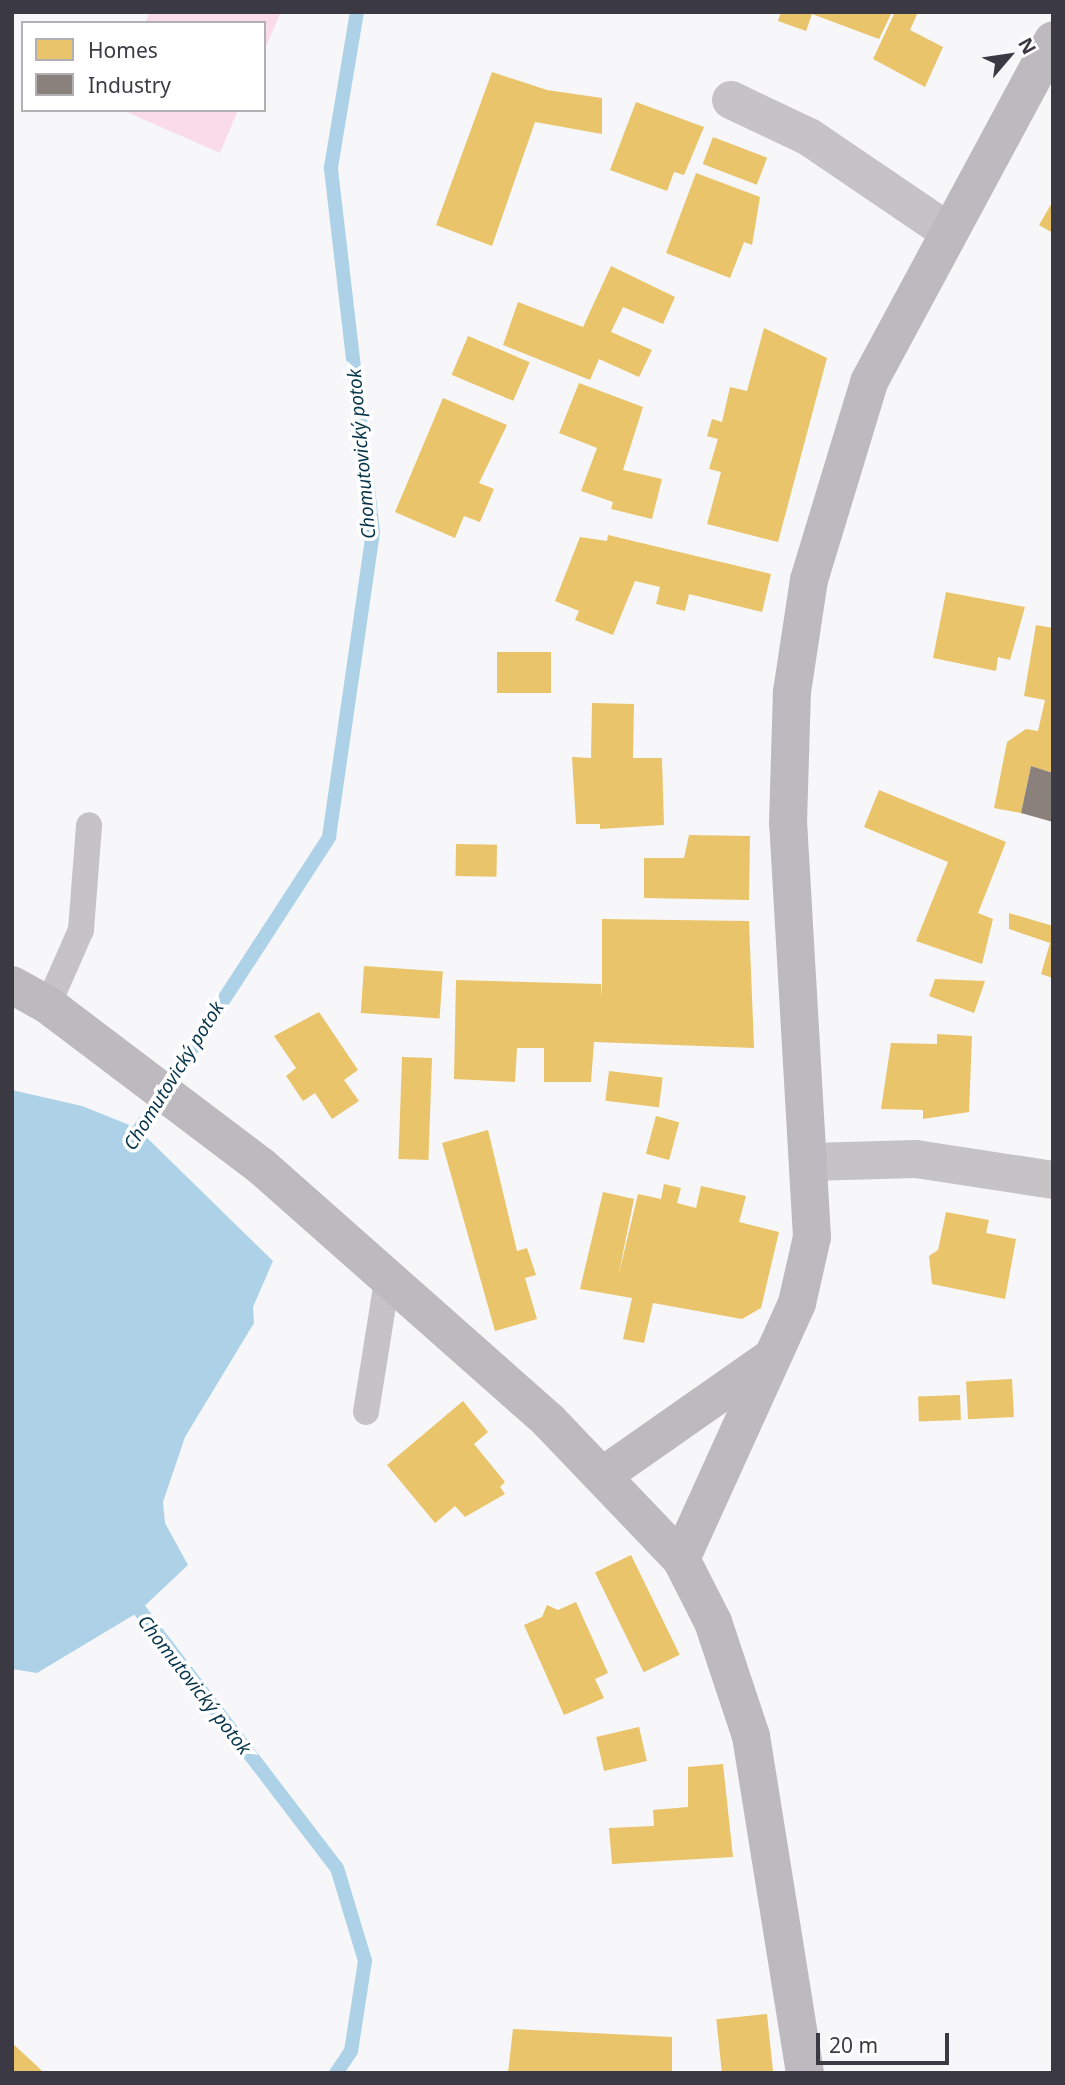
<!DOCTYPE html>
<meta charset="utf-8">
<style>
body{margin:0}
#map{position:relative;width:1065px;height:2085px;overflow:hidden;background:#f7f7fa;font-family:"Noto Sans",sans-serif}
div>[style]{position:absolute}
.green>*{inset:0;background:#f9dbea}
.water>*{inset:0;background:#add2e8}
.homes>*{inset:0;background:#e9c46a;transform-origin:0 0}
.industry>*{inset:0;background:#8a817c}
.stream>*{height:14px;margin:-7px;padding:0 7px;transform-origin:7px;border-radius:7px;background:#add2e8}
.lane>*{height:26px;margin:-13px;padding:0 13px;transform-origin:13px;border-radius:13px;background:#c6c3c7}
.street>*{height:38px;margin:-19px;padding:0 19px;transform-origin:19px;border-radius:19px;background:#c6c3c7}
.secondary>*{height:38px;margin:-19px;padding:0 19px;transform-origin:19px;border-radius:19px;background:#bcbabe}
span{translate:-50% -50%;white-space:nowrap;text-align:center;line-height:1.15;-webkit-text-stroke:7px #fff;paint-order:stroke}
.water-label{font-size:19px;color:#06344a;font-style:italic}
.frame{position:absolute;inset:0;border:14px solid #3b3a44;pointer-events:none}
.legend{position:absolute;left:21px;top:21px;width:245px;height:91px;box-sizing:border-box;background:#fff;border:2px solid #b1b0b4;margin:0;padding:9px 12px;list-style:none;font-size:21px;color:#3b3a44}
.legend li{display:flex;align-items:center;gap:14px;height:35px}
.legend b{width:35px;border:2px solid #b1b0b4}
.north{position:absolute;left:974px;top:21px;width:70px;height:70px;-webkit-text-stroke:5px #fff;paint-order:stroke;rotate:61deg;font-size:19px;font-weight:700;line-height:28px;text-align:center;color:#3b3a44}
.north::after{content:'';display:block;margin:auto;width:24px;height:32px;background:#3b3a44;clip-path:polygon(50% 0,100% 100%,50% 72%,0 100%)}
.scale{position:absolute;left:816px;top:2033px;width:133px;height:32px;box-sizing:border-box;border:4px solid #3b3a44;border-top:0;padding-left:9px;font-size:21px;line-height:24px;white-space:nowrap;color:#3b3a44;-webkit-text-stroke:5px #fff;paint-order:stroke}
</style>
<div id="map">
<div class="green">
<div style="clip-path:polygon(150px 12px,281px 12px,264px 51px,264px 23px,145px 23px)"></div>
<div style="clip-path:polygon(122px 110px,238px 110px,220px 153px)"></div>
</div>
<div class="water">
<div style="clip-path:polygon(12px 1090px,82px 1106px,137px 1128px,273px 1261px,253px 1307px,254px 1323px,185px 1437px,163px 1502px,165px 1523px,188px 1565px,137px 1613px,37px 1673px,12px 1669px)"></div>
</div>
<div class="homes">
<div style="clip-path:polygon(781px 12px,892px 12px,879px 39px,812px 14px,806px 31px,778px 21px)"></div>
<div style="clip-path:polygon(895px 12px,918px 12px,910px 30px,943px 47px,925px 87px,873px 59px)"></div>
<div style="clip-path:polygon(492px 72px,547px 90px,602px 98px,602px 134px,535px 122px,492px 246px,436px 225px)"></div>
<div style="clip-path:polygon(636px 102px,704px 127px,684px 175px,674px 172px,667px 191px,610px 170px)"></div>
<div style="left:713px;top:137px;width:58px;height:29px;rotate:21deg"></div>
<div style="clip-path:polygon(696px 173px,760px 197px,752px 245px,744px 242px,730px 278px,666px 253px)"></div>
<div style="clip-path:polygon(1053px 201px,1053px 233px,1039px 225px)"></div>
<div style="clip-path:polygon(611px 266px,675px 297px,663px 324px,623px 307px,611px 332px,652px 350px,639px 377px,599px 359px,590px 380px,503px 345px,518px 302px,583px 327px)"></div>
<div style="clip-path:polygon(764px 328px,827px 358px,778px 542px,707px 524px,721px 472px,709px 469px,718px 439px,707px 436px,712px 419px,722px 422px,730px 387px,747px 391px)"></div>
<div style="left:468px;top:336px;width:67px;height:42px;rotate:23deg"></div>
<div style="clip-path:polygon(579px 383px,643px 407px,623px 470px,662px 479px,652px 519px,611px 509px,613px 502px,581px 491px,597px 448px,559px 433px)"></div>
<div style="clip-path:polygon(443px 398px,507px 425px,479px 483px,494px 489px,480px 522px,464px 516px,455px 538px,395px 512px)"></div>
<div style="clip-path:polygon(608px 535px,771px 574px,762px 612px,689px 594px,685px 611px,656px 604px,660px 587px,635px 581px,613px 635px,575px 620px,579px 611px,555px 601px,580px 537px,607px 541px)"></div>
<div style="clip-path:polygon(946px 592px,1025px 607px,1010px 660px,998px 657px,996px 671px,933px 658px)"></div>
<div style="clip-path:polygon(1036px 625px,1053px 628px,1053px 773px,1031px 766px,1021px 813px,994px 808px,1007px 742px,1026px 729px,1038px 731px,1045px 700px,1024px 696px)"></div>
<div style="left:497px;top:652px;width:54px;height:41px"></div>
<div style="clip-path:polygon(592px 703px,634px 704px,633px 758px,662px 758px,664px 825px,600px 829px,600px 824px,576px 824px,572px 757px,591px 758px)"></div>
<div style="clip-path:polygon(879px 790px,1006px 842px,978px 913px,993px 919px,982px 964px,916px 941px,948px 862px,864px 827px)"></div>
<div style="clip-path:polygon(689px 835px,750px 836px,749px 900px,644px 898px,644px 858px,684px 858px)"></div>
<div style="left:456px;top:844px;width:41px;height:32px;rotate:1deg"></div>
<div style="clip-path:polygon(1009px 913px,1053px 926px,1053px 978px,1041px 974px,1050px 943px,1009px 929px)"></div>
<div style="clip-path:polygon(602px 919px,749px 921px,754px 1048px,594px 1042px,591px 1082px,544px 1082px,544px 1048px,517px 1048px,515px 1082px,454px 1079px,456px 980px,601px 984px,602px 998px)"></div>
<div style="left:364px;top:966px;width:79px;height:47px;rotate:4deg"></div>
<div style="clip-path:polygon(935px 979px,985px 981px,974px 1013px,929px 996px)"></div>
<div style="clip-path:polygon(319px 1012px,358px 1070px,344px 1080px,359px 1101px,332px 1119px,315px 1093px,303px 1101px,286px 1076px,296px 1068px,274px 1036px)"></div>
<div style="clip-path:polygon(937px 1034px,972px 1036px,969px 1112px,923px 1119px,923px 1110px,881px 1109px,891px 1043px,937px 1044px)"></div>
<div style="left:402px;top:1057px;width:30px;height:102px;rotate:2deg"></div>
<div style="left:609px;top:1071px;width:54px;height:30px;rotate:7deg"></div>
<div style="left:656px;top:1116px;width:24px;height:39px;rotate:15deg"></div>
<div style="clip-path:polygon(488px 1130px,517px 1251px,527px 1248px,536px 1275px,525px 1278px,537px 1319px,495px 1331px,442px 1143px)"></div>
<div style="clip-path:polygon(664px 1184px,681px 1188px,677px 1203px,696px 1208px,701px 1186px,746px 1196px,739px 1222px,779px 1232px,761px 1308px,742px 1319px,653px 1303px,644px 1343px,623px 1339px,632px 1298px,580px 1289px,603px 1192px,634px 1199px,618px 1277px,638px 1194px,661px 1199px)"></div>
<div style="clip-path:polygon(946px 1212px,989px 1220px,986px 1233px,1016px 1239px,1005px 1299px,932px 1284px,929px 1256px,938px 1250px)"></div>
<div style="left:1012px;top:1379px;width:38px;height:46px;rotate:87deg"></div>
<div style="left:960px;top:1395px;width:25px;height:42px;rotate:88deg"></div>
<div style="clip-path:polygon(463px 1401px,488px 1432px,474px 1444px,505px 1482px,500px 1487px,505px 1494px,465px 1517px,455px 1506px,435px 1523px,387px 1465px)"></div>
<div style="left:631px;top:1555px;width:111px;height:40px;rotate:64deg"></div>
<div style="clip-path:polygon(576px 1602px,608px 1673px,595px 1679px,604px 1698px,564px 1715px,524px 1625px,542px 1617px,547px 1605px,558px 1610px)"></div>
<div style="left:639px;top:1727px;width:35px;height:44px;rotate:77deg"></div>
<div style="clip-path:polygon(723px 1764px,733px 1857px,612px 1864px,609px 1828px,654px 1826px,653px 1810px,688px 1807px,688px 1767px)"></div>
<div style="left:767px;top:2014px;width:59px;height:51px;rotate:84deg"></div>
<div style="clip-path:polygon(513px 2029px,672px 2037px,672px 2073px,508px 2073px)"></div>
<div style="clip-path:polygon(12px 2043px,37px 2066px,44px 2073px,12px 2073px)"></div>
</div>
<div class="industry">
<div style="clip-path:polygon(1031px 766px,1053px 773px,1053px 822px,1021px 813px)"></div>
</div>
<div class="stream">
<div style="left:130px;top:1144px;width:366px;rotate:-57deg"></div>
<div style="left:329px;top:837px;width:308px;rotate:-81.8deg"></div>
<div style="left:373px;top:532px;width:367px;rotate:-96.6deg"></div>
<div style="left:331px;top:167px;width:157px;rotate:-80.5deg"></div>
<div style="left:128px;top:1595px;width:344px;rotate:52.6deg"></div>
<div style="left:337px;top:1868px;width:97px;rotate:73.2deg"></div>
<div style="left:365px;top:1961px;width:91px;rotate:98.8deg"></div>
<div style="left:351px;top:2051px;width:27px;rotate:124deg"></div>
</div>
<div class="lane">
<div style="left:48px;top:1005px;width:82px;rotate:-66.3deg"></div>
<div style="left:81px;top:930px;width:105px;rotate:-85.6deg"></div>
<div style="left:366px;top:1412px;width:139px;rotate:-80.9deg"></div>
</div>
<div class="street">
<div style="left:731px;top:100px;width:86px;rotate:25.4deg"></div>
<div style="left:809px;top:137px;width:166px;rotate:34.2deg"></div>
<div style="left:811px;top:1162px;width:105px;rotate:-1.6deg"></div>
<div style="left:916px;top:1159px;width:139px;rotate:8.7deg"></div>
</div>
<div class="secondary">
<div style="left:12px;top:985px;width:41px;rotate:29.1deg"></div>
<div style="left:48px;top:1005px;width:267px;rotate:37.1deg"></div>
<div style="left:261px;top:1166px;width:385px;rotate:41.5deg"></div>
<div style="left:549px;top:1421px;width:191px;rotate:46.3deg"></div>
<div style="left:681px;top:1559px;width:71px;rotate:63.1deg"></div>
<div style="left:713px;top:1622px;width:120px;rotate:71.6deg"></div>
<div style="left:751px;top:1736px;width:341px;rotate:80.9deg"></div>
<div style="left:605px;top:1474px;width:200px;rotate:-35deg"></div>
<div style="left:681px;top:1559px;width:281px;rotate:-65.6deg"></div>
<div style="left:797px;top:1303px;width:68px;rotate:-77.2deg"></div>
<div style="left:812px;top:1237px;width:414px;rotate:-93.3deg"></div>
<div style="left:788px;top:824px;width:132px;rotate:-88.3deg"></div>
<div style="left:792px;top:692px;width:113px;rotate:-81.4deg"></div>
<div style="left:809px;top:580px;width:207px;rotate:-73.1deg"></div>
<div style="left:869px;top:382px;width:388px;rotate:-61.7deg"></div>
</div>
<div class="water-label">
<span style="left:362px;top:454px;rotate:-95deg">Chomutovický potok</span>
<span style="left:174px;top:1076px;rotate:-58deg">Chomutovický potok</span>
<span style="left:194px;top:1685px;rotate:52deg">Chomutovický potok</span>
</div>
<div class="frame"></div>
<ul class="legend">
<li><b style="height:19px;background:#e9c46a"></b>Homes</li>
<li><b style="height:19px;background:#8a817c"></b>Industry</li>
</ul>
<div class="north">N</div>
<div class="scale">20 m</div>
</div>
